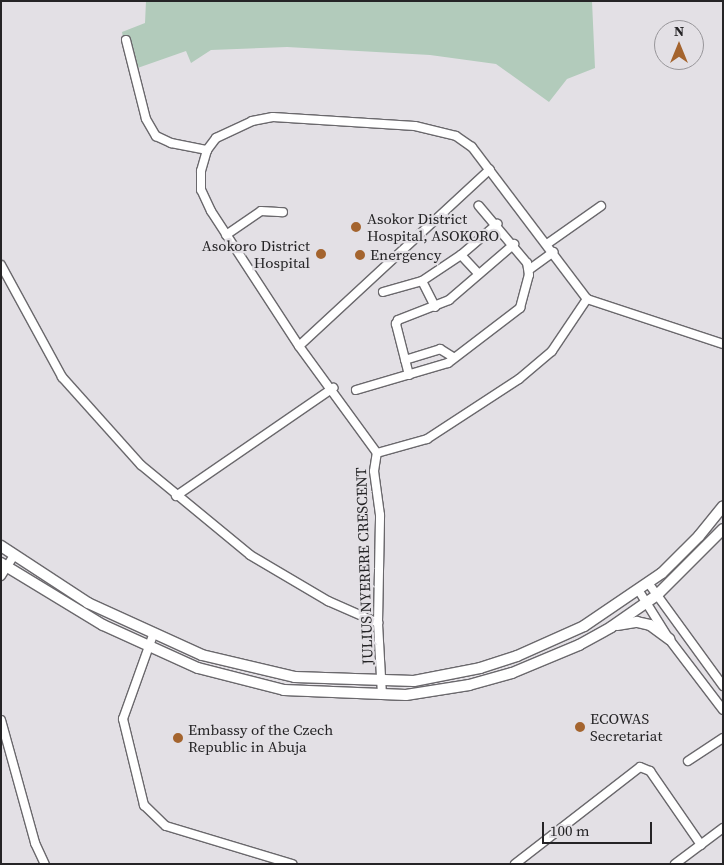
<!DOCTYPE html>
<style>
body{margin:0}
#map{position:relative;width:724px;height:865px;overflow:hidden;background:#e3e0e5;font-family:"Source Serif 4",serif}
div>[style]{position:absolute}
.green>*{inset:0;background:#b2cbbb}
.roads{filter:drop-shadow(1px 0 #6a686c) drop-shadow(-1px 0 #6a686c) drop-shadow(0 1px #6a686c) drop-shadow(0 -1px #6a686c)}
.street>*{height:8px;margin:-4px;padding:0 4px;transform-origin:4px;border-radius:4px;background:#fff}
.secondary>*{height:10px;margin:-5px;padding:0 5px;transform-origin:5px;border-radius:5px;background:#fff}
.dots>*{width:14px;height:14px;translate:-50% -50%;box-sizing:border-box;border:2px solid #e3e0e5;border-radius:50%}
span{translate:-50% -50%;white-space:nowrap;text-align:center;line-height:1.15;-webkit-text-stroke:4.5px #e3e0e5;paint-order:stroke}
.poi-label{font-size:15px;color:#252426}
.left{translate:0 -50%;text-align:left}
.right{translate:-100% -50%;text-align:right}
.street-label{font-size:15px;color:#252426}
.frame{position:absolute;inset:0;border:2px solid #252426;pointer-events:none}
.north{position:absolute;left:654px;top:20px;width:50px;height:50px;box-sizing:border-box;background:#e3e0e5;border:1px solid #979599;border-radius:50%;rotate:0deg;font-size:14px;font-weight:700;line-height:20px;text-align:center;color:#252426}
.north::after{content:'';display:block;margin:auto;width:18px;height:22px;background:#a4642e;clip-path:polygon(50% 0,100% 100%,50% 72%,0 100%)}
.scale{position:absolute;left:542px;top:822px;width:110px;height:22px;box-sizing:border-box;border:2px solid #252426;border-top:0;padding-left:6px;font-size:15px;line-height:18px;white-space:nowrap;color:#252426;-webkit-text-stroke:4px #e3e0e5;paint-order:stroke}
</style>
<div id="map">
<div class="green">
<div style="clip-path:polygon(146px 1px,592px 1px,595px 68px,567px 79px,549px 102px,496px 64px,430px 55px,287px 47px,211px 50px,191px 63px,186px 51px,129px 71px,122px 32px,145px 23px)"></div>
</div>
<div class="roads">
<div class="street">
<div style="left:126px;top:40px;width:81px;rotate:75.8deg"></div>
<div style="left:146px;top:119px;width:20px;rotate:60deg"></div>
<div style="left:156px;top:136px;width:17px;rotate:25deg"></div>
<div style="left:171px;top:143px;width:37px;rotate:11deg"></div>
<div style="left:226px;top:235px;width:42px;rotate:-34.4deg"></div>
<div style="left:261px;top:211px;width:22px;rotate:3deg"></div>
<div style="left:547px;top:244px;width:66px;rotate:-35.1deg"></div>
<div style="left:461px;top:255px;width:26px;rotate:47deg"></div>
<div style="left:1px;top:265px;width:128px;rotate:61.4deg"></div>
<div style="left:62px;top:377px;width:118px;rotate:48.1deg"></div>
<div style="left:141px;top:465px;width:141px;rotate:39.5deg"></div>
<div style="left:250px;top:555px;width:91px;rotate:30.5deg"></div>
<div style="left:328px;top:601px;width:55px;rotate:23.7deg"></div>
<div style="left:530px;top:269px;width:29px;rotate:-36deg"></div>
<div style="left:422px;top:281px;width:29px;rotate:63deg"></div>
<div style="left:383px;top:292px;width:41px;rotate:-15.8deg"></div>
<div style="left:422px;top:281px;width:47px;rotate:-33.7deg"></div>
<div style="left:461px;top:255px;width:48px;rotate:-40.7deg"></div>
<div style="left:299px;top:346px;width:260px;rotate:-42.8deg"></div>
<div style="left:405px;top:360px;width:37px;rotate:-17deg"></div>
<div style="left:440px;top:349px;width:15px;rotate:32deg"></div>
<div style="left:409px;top:375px;width:53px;rotate:-104.3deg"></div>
<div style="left:396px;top:324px;width:4px;rotate:-63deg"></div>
<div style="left:398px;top:320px;width:55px;rotate:-21.4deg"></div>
<div style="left:449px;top:300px;width:86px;rotate:-40.7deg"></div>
<div style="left:356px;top:390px;width:96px;rotate:-16.4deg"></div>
<div style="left:448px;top:363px;width:91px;rotate:-37.4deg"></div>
<div style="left:520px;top:308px;width:34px;rotate:-75deg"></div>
<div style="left:529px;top:275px;width:12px;rotate:-99deg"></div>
<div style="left:527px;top:263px;width:75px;rotate:-130.1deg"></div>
<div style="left:377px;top:453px;width:52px;rotate:-15.6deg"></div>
<div style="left:427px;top:439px;width:110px;rotate:-33.1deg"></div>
<div style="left:519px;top:379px;width:43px;rotate:-40.3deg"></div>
<div style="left:552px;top:351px;width:63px;rotate:-56.1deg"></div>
<div style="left:176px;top:496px;width:191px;rotate:-34.5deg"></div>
<div style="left:1px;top:576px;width:25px;rotate:-58deg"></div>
<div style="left:649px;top:584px;width:126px;rotate:54deg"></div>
<div style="left:639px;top:591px;width:57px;rotate:58deg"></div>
<div style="left:669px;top:639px;width:89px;rotate:52.7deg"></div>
<div style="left:153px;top:635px;width:89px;rotate:109.7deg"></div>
<div style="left:123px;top:719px;width:89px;rotate:76.3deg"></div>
<div style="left:144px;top:805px;width:30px;rotate:44deg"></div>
<div style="left:166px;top:826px;width:132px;rotate:16.8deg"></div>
<div style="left:382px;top:695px;width:72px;rotate:-93.2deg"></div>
<div style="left:378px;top:623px;width:108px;rotate:-88.9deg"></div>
<div style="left:380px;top:515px;width:44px;rotate:-97.8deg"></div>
<div style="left:374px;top:471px;width:18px;rotate:-81deg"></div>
<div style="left:377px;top:453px;width:132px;rotate:-126.1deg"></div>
<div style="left:299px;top:346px;width:161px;rotate:-123.1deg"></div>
<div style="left:211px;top:211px;width:23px;rotate:-115deg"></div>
<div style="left:201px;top:190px;width:19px;rotate:-90deg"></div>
<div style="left:201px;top:171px;width:22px;rotate:-74deg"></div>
<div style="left:207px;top:150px;width:15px;rotate:-53deg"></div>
<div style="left:216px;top:138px;width:40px;rotate:-25deg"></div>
<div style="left:252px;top:121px;width:21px;rotate:-11deg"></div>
<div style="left:273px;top:117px;width:142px;rotate:3.6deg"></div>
<div style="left:415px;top:126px;width:42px;rotate:13.7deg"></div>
<div style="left:456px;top:136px;width:19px;rotate:35deg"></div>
<div style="left:472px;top:147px;width:191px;rotate:52.9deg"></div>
<div style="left:587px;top:299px;width:143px;rotate:18.3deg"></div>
<div style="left:1px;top:720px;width:128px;rotate:74.5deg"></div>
<div style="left:35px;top:843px;width:23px;rotate:65deg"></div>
<div style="left:688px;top:761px;width:42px;rotate:-33.3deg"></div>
<div style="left:515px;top:864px;width:158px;rotate:-37.8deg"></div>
<div style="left:640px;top:767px;width:11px;rotate:22deg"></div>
<div style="left:650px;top:771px;width:90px;rotate:55.4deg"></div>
<div style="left:675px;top:864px;width:60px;rotate:-36.9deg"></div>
</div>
<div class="secondary">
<div style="left:1px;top:546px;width:104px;rotate:33.2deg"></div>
<div style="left:88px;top:603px;width:125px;rotate:24.5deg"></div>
<div style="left:202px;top:655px;width:96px;rotate:13.3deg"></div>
<div style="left:295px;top:677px;width:119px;rotate:1.9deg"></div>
<div style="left:414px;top:681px;width:67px;rotate:-11.1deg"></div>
<div style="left:480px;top:668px;width:39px;rotate:-18deg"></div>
<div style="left:517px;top:656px;width:73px;rotate:-24.1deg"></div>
<div style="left:584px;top:626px;width:94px;rotate:-34.2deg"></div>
<div style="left:662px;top:573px;width:52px;rotate:-45deg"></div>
<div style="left:699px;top:536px;width:38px;rotate:-51deg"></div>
<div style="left:1px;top:563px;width:119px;rotate:31.3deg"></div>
<div style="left:103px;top:625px;width:104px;rotate:24.4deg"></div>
<div style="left:198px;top:668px;width:89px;rotate:14.3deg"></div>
<div style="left:284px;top:690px;width:122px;rotate:2.3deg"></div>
<div style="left:406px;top:695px;width:64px;rotate:-9deg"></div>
<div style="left:469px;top:685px;width:45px;rotate:-15.6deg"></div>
<div style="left:512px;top:673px;width:73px;rotate:-22.7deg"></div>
<div style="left:579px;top:645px;width:37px;rotate:-29deg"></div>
<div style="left:611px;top:627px;width:56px;rotate:-34.8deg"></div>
<div style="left:657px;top:595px;width:93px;rotate:-45deg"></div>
<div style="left:617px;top:625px;width:20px;rotate:-9deg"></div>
<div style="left:637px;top:622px;width:13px;rotate:13deg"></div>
<div style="left:650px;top:625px;width:24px;rotate:36deg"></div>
</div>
</div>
<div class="dots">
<div style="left:356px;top:227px;background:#a4642e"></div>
<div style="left:321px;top:254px;background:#a4642e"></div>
<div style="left:360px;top:255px;background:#a4642e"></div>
<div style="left:580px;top:727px;background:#a4642e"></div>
<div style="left:178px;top:738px;background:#a4642e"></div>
</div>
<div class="poi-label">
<span class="left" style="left:367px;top:227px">Asokor District<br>Hospital, ASOKORO</span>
<span class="right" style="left:310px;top:254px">Asokoro District<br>Hospital</span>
<span class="left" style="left:370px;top:255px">Energency</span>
<span class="left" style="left:590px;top:727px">ECOWAS<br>Secretariat</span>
<span class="left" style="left:188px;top:738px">Embassy of the Czech<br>Republic in Abuja</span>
</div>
<div class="street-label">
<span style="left:364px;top:566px;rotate:-92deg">JULIUS NYERERE CRESCENT</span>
</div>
<div class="frame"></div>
<div class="north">N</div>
<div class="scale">100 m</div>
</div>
